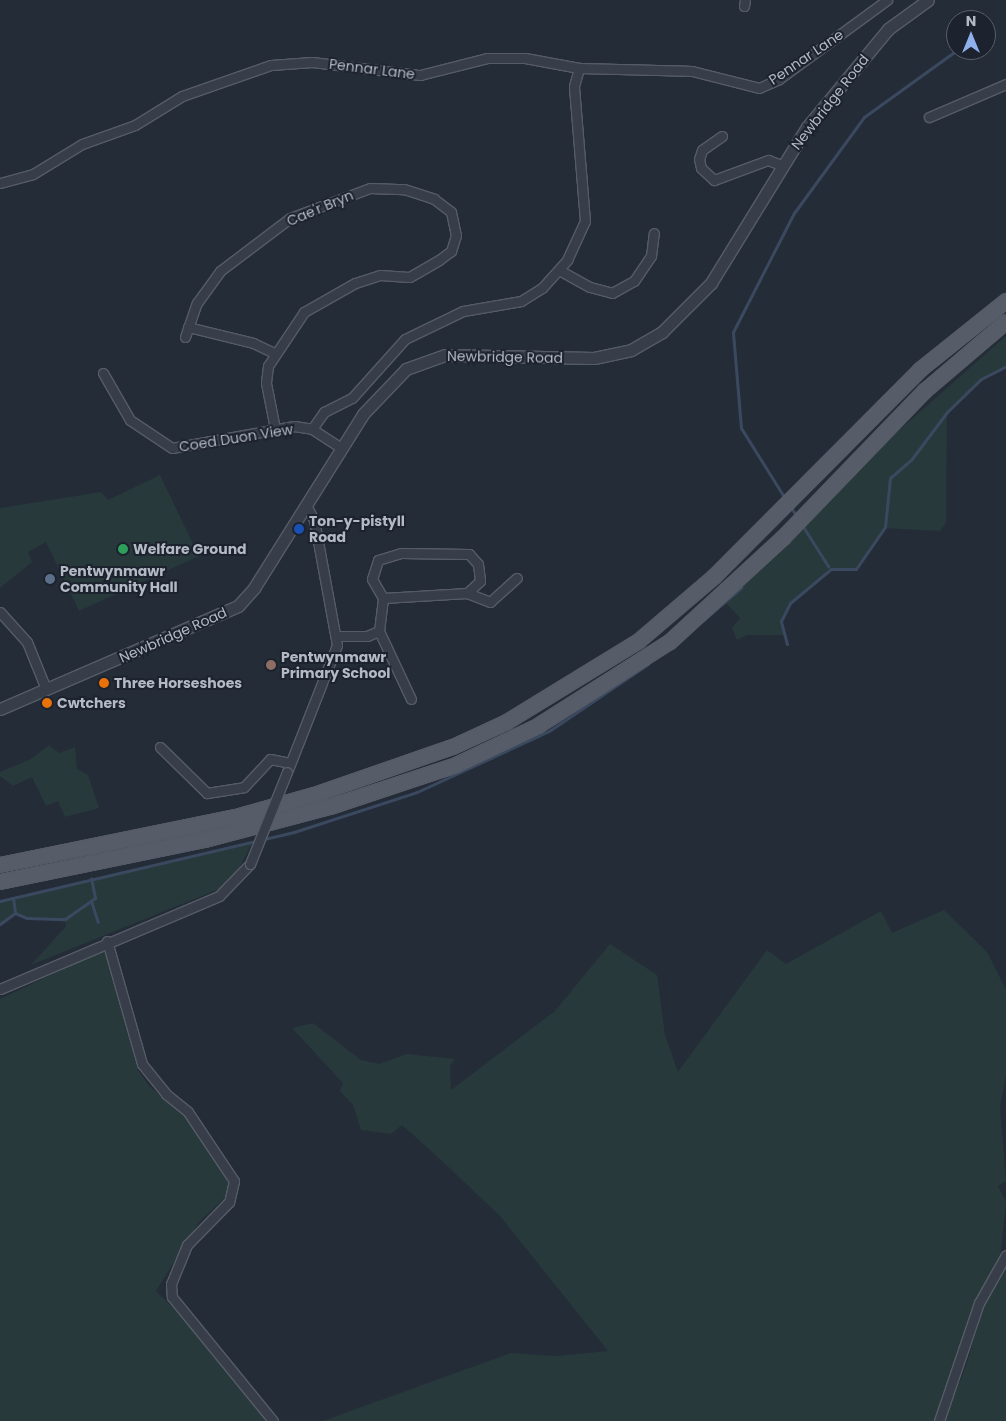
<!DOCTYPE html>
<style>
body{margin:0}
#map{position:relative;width:1006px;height:1421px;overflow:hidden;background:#242c38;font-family:Poppins,sans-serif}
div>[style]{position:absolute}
.green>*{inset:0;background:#27393a}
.stream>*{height:3px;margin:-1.5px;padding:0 1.5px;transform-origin:1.5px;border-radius:1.5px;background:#3b4960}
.roads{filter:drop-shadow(1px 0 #565c67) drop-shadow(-1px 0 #565c67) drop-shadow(0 1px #565c67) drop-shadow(0 -1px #565c67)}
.minor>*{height:9px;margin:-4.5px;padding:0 4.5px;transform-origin:4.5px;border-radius:4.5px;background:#383e49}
.tertiary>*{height:11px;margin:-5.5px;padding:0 5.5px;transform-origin:5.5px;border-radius:5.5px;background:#383e49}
.primary>*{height:14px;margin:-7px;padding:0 7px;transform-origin:7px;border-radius:7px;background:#565d69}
.bridges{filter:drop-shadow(1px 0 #565c67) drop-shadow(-1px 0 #565c67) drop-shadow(0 1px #565c67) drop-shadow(0 -1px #565c67)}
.minor-bridge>*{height:9px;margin:-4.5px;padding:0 4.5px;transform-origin:4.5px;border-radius:4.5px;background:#383e49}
.dots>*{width:14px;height:14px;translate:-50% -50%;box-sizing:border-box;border:2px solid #1d232e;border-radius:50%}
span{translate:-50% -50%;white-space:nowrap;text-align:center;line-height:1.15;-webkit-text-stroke:4px #1d232e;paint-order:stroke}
.street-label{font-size:14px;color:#b3b9c5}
.poi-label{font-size:14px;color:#b3b9c5;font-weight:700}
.left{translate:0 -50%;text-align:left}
.north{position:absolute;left:946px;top:10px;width:50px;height:50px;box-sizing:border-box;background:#1d232e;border:1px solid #595f6a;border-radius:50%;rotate:0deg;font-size:14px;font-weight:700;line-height:20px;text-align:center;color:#b3b9c5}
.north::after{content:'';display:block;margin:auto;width:18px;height:22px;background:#8fb0ed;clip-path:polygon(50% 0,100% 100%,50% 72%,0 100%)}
</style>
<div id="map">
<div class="green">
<div style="clip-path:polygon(1006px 336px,1006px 366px,981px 379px,947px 412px,946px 523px,940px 531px,885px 528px,856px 569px,831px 569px,790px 603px,781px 621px,784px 635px,747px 635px,737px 640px,732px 628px,740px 618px,726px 603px,896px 433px)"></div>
<div style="clip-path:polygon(160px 475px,199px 556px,79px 611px,46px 542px,28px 552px,32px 562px,0 588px,0 508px,101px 492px,108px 500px)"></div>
<div style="clip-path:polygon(49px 745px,59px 753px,75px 747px,77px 769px,88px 775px,99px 808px,65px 817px,58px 801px,46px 806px,32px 777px,13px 786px,0 776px,0 772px,31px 759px)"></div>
<div style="clip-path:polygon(253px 842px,232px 881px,219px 889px,31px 965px,66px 926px,65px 919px,27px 918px,15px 913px,0 924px,0 901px)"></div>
<div style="clip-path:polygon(944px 910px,987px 952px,1006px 990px,1006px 1075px,1000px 1108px,1006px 1181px,998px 1186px,1006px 1202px,1000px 1260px,935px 1421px,323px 1421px,511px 1353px,557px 1356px,608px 1351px,500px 1216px,441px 1160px,402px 1125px,391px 1134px,361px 1130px,353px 1105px,340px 1091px,343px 1083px,292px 1028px,313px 1023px,361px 1060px,379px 1064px,407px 1054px,455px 1059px,450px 1066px,451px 1090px,555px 1011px,610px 944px,657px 975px,665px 1035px,678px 1072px,767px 950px,786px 964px,881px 911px,892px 933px)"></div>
<div style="clip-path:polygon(104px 950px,138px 1070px,149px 1086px,186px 1116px,230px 1183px,230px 1193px,199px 1222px,156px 1291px,196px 1330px,270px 1421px,0 1421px,0 999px)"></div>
<div style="clip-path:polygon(1006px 1267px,1006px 1421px,943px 1421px,964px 1372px,986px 1299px)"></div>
</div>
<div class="stream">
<div style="left:786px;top:500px;width:85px;rotate:-122deg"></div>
<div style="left:741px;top:428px;width:96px;rotate:-94.8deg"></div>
<div style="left:733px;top:332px;width:134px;rotate:-62.9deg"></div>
<div style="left:794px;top:213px;width:119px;rotate:-53.9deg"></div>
<div style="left:864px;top:117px;width:115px;rotate:-35.8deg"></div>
<div style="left:790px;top:506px;width:13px;rotate:58deg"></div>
<div style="left:802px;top:525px;width:49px;rotate:57.6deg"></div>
<div style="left:702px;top:621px;width:52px;rotate:-40.4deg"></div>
<div style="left:787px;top:644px;width:24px;rotate:-105deg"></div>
<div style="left:781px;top:621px;width:20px;rotate:-63deg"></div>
<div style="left:790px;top:603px;width:53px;rotate:-39.7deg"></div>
<div style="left:831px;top:569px;width:25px"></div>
<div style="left:856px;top:569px;width:51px;rotate:-55.4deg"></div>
<div style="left:885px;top:527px;width:49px;rotate:-84.2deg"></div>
<div style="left:890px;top:478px;width:28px;rotate:-41deg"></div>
<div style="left:911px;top:460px;width:60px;rotate:-53.1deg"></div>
<div style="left:947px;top:412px;width:47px;rotate:-44.1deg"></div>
<div style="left:981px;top:379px;width:28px;rotate:-27deg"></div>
<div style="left:13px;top:898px;width:15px;rotate:82deg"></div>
<div style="left:0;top:901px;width:302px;rotate:-13.2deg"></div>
<div style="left:294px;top:832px;width:129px;rotate:-18deg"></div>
<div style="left:417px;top:792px;width:145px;rotate:-24.8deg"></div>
<div style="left:549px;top:731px;width:120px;rotate:-34.1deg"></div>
<div style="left:91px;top:901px;width:22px;rotate:72deg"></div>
<div style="left:0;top:924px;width:19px;rotate:-36deg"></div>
<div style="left:15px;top:913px;width:13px;rotate:23deg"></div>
<div style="left:27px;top:918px;width:38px;rotate:2deg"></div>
<div style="left:65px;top:919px;width:37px;rotate:-35deg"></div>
<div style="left:95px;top:898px;width:20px;rotate:-101deg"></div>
</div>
<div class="roads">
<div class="minor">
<div style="left:744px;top:6px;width:6px;rotate:-81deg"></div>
<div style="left:929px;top:117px;width:84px;rotate:-23.2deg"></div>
<div style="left:722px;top:136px;width:24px;rotate:145deg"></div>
<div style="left:702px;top:150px;width:9px;rotate:108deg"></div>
<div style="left:699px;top:159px;width:9px;rotate:77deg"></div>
<div style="left:701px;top:168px;width:18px;rotate:43deg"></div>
<div style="left:714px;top:180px;width:58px;rotate:-20.3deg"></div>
<div style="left:768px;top:160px;width:14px;rotate:21deg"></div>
<div style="left:0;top:183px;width:34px;rotate:-15deg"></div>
<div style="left:33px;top:174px;width:57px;rotate:-31.5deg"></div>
<div style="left:82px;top:144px;width:56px;rotate:-19.7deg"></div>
<div style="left:135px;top:125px;width:55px;rotate:-31.7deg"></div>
<div style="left:182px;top:96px;width:94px;rotate:-19.2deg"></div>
<div style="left:271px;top:65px;width:41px;rotate:-4.2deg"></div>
<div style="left:312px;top:62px;width:109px;rotate:6.9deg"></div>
<div style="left:420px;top:75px;width:69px;rotate:-14.2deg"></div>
<div style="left:487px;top:58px;width:38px"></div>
<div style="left:525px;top:58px;width:55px;rotate:10.5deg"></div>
<div style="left:579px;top:68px;width:113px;rotate:1.5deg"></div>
<div style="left:692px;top:71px;width:69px;rotate:14.2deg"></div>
<div style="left:759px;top:88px;width:22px;rotate:-24deg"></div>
<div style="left:779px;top:79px;width:134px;rotate:-36.2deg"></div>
<div style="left:559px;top:270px;width:35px;rotate:29deg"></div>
<div style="left:590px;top:287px;width:23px;rotate:15deg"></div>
<div style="left:612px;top:293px;width:25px;rotate:-29deg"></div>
<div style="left:634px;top:281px;width:30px;rotate:-56deg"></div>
<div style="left:651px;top:256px;width:23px;rotate:-83deg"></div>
<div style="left:188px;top:327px;width:67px;rotate:13.8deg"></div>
<div style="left:253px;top:343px;width:23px;rotate:25deg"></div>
<div style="left:185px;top:337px;width:36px;rotate:-71deg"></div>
<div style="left:197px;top:303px;width:39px;rotate:-54deg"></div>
<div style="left:220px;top:271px;width:88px;rotate:-37.1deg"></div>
<div style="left:290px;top:218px;width:85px;rotate:-20.6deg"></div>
<div style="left:370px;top:188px;width:34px;rotate:2deg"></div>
<div style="left:404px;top:189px;width:32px;rotate:18deg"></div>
<div style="left:434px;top:199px;width:21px;rotate:37deg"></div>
<div style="left:451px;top:212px;width:24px;rotate:78deg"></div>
<div style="left:456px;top:235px;width:17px;rotate:107deg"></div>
<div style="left:451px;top:251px;width:15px;rotate:143deg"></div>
<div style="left:439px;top:260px;width:34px;rotate:150deg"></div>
<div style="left:409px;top:277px;width:29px;rotate:-176deg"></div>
<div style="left:380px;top:275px;width:26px;rotate:162deg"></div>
<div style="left:355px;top:283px;width:59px;rotate:150.4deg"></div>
<div style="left:304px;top:312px;width:65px;rotate:123.7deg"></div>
<div style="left:268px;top:366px;width:17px;rotate:97deg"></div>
<div style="left:266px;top:383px;width:47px;rotate:78.9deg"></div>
<div style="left:103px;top:373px;width:54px;rotate:60.1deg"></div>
<div style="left:130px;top:420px;width:50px;rotate:33.7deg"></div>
<div style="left:172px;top:448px;width:124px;rotate:-10.2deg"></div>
<div style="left:294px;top:426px;width:18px;rotate:9deg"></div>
<div style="left:312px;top:429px;width:33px;rotate:33deg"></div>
<div style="left:312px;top:429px;width:21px;rotate:-55deg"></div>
<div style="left:324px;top:412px;width:31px;rotate:-27deg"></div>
<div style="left:352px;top:398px;width:79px;rotate:-48.1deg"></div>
<div style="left:405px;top:339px;width:64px;rotate:-25.8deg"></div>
<div style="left:463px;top:311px;width:59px;rotate:-9.8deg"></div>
<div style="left:521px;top:301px;width:25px;rotate:-32deg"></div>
<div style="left:542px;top:288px;width:38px;rotate:-48deg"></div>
<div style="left:567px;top:260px;width:43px;rotate:-65.2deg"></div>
<div style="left:585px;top:221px;width:135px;rotate:-94.7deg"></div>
<div style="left:574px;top:86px;width:19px;rotate:-74deg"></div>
<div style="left:401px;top:553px;width:68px;rotate:0.8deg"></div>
<div style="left:469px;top:554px;width:13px;rotate:48deg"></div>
<div style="left:478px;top:564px;width:17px;rotate:83deg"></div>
<div style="left:480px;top:581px;width:18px;rotate:137deg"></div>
<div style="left:467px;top:593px;width:84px;rotate:176.6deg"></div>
<div style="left:383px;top:598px;width:22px;rotate:-120deg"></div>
<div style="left:372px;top:579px;width:20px;rotate:-72deg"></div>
<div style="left:378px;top:560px;width:24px;rotate:-17deg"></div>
<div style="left:467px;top:593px;width:25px;rotate:21deg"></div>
<div style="left:490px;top:602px;width:36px;rotate:-42deg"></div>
<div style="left:0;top:612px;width:40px;rotate:48deg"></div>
<div style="left:27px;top:642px;width:51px;rotate:68deg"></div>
<div style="left:379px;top:631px;width:75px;rotate:64.8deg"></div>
<div style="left:336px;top:636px;width:31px"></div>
<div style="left:367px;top:636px;width:13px;rotate:-23deg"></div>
<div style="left:379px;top:631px;width:33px;rotate:-83deg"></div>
<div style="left:160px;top:747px;width:66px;rotate:44.4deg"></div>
<div style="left:207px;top:793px;width:37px;rotate:-9deg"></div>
<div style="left:244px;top:787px;width:38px;rotate:-47deg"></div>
<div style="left:270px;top:759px;width:20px;rotate:11deg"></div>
<div style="left:287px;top:772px;width:136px;rotate:-68.5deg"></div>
<div style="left:337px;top:645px;width:127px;rotate:-100.4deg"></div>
<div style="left:314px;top:520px;width:17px;rotate:-118deg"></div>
<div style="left:107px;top:941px;width:128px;rotate:74.1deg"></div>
<div style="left:142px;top:1064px;width:38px;rotate:51deg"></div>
<div style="left:166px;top:1094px;width:28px;rotate:39deg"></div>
<div style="left:188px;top:1112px;width:83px;rotate:56.3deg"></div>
<div style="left:234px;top:1181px;width:22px;rotate:103deg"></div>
<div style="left:229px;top:1202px;width:60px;rotate:134.3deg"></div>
<div style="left:187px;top:1245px;width:42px;rotate:112.3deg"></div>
<div style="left:171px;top:1284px;width:13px;rotate:86deg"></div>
<div style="left:172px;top:1297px;width:160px;rotate:50.8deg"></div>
<div style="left:0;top:989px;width:238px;rotate:-23deg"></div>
<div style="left:219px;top:896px;width:45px;rotate:-45.9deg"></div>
<div style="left:939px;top:1421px;width:125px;rotate:-71.3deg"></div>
<div style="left:979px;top:1303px;width:55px;rotate:-60.6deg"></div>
</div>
<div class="tertiary">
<div style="left:0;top:709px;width:259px;rotate:-23.4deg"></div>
<div style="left:238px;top:606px;width:24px;rotate:-48deg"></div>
<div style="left:254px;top:588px;width:205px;rotate:-57.9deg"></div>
<div style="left:363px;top:414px;width:62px;rotate:-46.3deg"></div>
<div style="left:406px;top:369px;width:41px;rotate:-19.7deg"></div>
<div style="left:445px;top:355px;width:149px;rotate:1.2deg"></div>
<div style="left:594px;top:358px;width:38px;rotate:-12deg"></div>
<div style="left:631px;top:350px;width:36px;rotate:-30deg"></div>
<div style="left:662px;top:332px;width:69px;rotate:-45deg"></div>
<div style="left:711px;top:283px;width:183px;rotate:-58.4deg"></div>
<div style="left:807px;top:127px;width:127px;rotate:-50.4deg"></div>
<div style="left:888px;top:29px;width:49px;rotate:-35.9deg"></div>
</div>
<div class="primary">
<div style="left:0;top:865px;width:241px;rotate:-11.5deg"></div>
<div style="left:236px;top:817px;width:81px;rotate:-15.8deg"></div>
<div style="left:314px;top:795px;width:147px;rotate:-19.1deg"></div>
<div style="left:453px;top:747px;width:60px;rotate:-24.8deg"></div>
<div style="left:507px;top:722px;width:155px;rotate:-31.5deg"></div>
<div style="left:639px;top:641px;width:100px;rotate:-40.5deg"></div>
<div style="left:715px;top:576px;width:291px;rotate:-45.1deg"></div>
<div style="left:920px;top:370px;width:110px;rotate:-38.7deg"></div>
<div style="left:0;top:882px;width:209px;rotate:-11.6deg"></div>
<div style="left:205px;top:840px;width:129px;rotate:-14.8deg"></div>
<div style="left:330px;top:807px;width:133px;rotate:-18.4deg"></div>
<div style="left:456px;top:765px;width:91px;rotate:-25.4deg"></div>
<div style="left:538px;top:726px;width:156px;rotate:-32.5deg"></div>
<div style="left:670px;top:642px;width:154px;rotate:-42.6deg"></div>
<div style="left:783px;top:538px;width:204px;rotate:-46deg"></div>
<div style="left:925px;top:391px;width:106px;rotate:-40.4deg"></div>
</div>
</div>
<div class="bridges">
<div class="minor-bridge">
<div style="left:250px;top:864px;width:99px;rotate:-68.1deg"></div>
</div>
</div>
<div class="dots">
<div style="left:299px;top:529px;background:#1a4fb4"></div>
<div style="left:123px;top:549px;background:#2e9e5b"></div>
<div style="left:50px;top:579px;background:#5c6f8a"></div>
<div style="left:271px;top:665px;background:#8d6e63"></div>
<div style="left:104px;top:683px;background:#e8710a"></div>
<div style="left:47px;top:703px;background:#e8710a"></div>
</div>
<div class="street-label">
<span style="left:806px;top:57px;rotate:-34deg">Pennar Lane</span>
<span style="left:372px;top:69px;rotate:7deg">Pennar Lane</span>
<span style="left:830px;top:102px;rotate:-52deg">Newbridge Road</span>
<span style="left:320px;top:208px;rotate:-23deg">Cae'r Bryn</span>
<span style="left:505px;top:357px;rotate:1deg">Newbridge Road</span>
<span style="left:236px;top:438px;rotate:-9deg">Coed Duon View</span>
<span style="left:173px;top:635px;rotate:-24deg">Newbridge Road</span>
</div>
<div class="poi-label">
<span class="left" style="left:309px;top:529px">Ton-y-pistyll<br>Road</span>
<span class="left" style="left:133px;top:549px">Welfare Ground</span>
<span class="left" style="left:60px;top:579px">Pentwynmawr<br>Community Hall</span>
<span class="left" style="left:281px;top:665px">Pentwynmawr<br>Primary School</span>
<span class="left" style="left:114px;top:683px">Three Horseshoes</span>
<span class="left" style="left:57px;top:703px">Cwtchers</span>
</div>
<div class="north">N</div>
</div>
